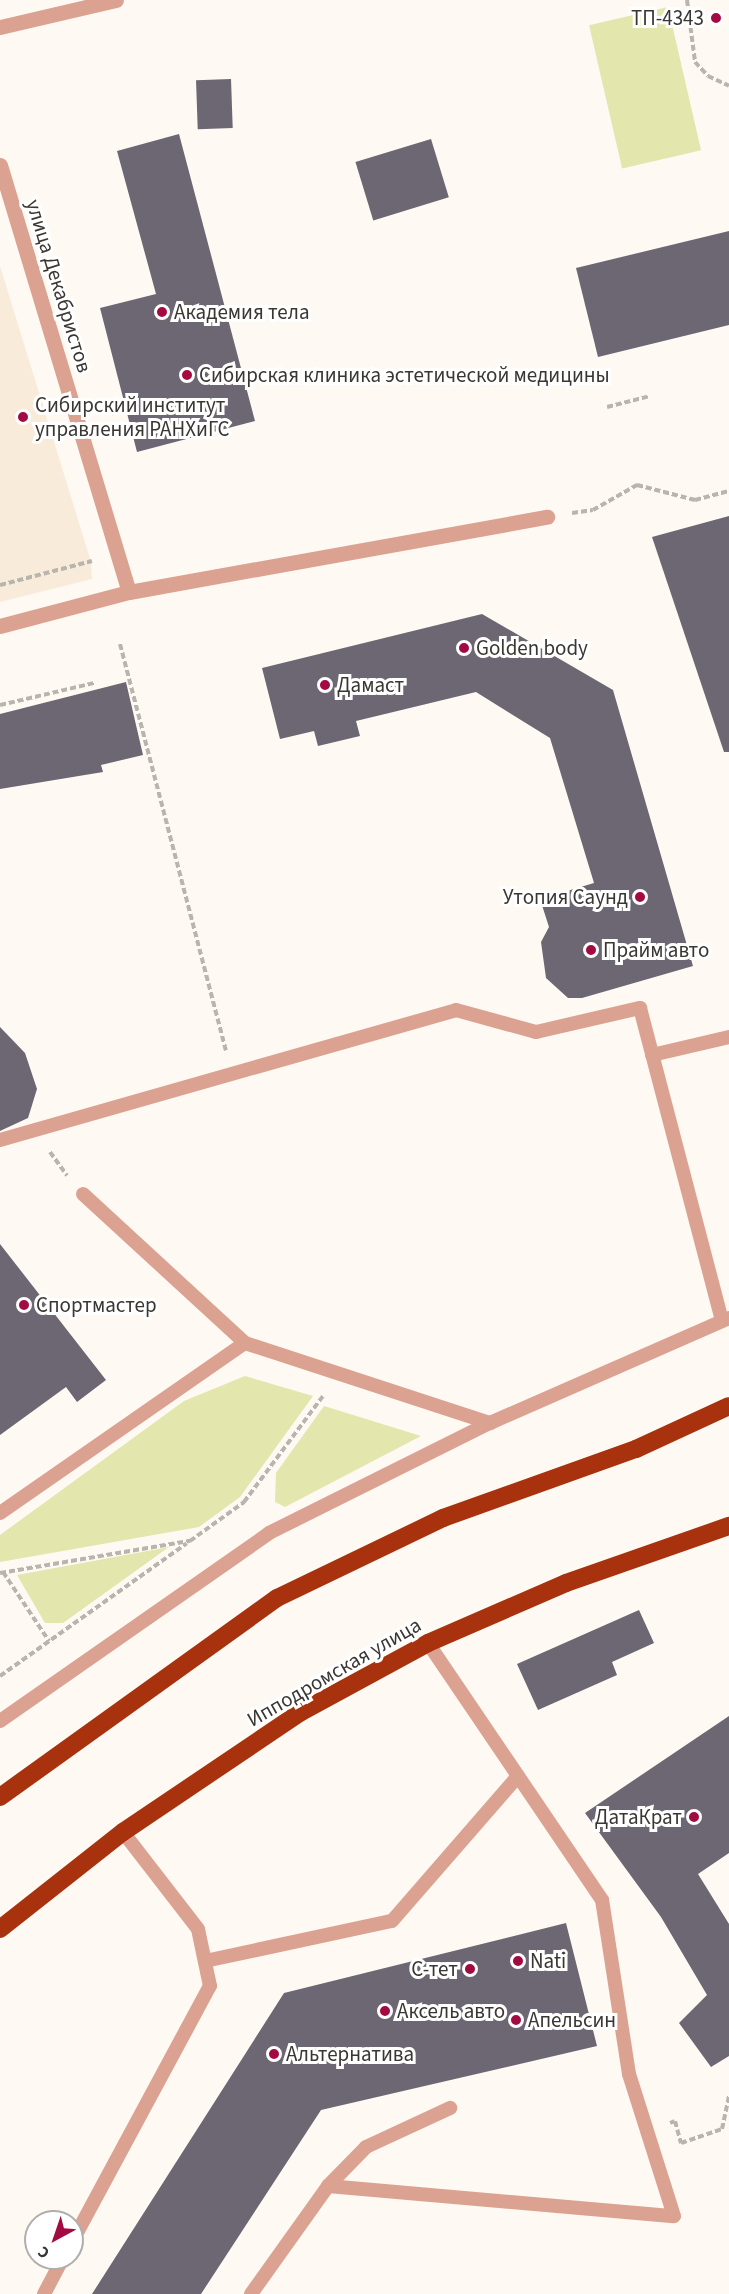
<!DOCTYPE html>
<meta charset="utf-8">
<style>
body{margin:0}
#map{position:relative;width:729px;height:2294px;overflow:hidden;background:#fef9f2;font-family:"Source Sans 3",sans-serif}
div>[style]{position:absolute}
.built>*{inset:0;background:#f9ebda}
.green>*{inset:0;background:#e3e6ad;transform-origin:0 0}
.building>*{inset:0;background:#6c6772;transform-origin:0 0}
.path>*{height:4px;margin-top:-2px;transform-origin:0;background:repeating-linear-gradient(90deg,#b8b4ae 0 6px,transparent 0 9px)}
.lane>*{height:14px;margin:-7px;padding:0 7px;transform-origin:7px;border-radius:7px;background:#dba292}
.street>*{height:15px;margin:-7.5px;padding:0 7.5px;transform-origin:7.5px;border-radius:7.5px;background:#dba292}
.highway>*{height:18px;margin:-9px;padding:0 9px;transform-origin:9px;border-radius:9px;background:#a7320d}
.dots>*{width:16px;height:16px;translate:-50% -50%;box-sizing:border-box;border:3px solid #fff;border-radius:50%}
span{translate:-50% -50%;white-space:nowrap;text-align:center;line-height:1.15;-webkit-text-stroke:6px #fff;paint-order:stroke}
.poi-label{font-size:21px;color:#3a3733}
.right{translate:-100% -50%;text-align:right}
.left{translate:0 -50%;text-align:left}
.street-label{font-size:21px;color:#3a3733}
.north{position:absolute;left:24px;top:2210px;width:60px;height:60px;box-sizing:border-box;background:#fff;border:2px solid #b0afad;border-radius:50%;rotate:220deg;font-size:16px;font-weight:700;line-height:24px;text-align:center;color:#3a3733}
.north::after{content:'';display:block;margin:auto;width:21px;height:27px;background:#a40a42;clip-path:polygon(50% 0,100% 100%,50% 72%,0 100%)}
</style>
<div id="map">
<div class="built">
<div style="clip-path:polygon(0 266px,91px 562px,92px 579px,0 602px)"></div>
</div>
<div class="green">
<div style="left:668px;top:7px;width:147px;height:81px;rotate:77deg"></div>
<div style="clip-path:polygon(245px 1376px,313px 1396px,240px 1497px,199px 1527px,0 1562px,0 1535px,184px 1401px)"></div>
<div style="clip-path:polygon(324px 1406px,421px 1436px,285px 1507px,275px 1502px,276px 1473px)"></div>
<div style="clip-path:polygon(169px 1547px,63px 1623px,45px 1623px,17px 1575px)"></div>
</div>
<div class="building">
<div style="left:231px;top:79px;width:49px;height:35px;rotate:88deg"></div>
<div style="clip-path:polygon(179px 134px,255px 421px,137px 452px,100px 308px,156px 294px,117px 151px)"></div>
<div style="left:431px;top:139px;width:61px;height:79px;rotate:73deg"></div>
<div style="clip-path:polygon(729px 231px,729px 325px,598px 357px,576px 268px)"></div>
<div style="clip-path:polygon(729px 516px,729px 752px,724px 752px,652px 537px)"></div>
<div style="clip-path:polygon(482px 614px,613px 690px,693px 966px,582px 998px,568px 998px,546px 978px,541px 942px,549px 927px,540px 899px,594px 883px,550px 738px,476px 692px,356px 721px,360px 736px,318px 746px,314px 731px,280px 739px,262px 668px)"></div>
<div style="clip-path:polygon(126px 682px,143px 755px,101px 765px,103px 772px,0 789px,0 714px)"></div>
<div style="clip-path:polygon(0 1027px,25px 1053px,37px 1089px,28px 1118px,0 1131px)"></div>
<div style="clip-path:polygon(0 1244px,106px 1380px,77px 1402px,66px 1387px,0 1435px)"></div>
<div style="clip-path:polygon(639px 1610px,654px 1643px,612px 1662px,617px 1675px,538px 1710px,517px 1664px)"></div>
<div style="clip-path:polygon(729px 1716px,729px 1853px,698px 1874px,729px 1924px,729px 2056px,711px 2067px,679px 2023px,707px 1995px,661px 1917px,585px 1813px)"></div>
<div style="clip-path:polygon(566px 1923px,597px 2046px,321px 2110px,201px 2294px,92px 2294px,284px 1993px)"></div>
</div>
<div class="path">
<div style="left:687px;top:0;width:63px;rotate:82.6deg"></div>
<div style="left:695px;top:62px;width:19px;rotate:47deg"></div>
<div style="left:708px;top:76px;width:23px;rotate:25deg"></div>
<div style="left:607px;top:407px;width:44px;rotate:-14.3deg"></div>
<div style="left:572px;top:513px;width:21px;rotate:-8deg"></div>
<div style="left:593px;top:510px;width:51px;rotate:-29.6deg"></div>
<div style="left:637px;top:485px;width:60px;rotate:14.5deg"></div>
<div style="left:695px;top:500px;width:35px;rotate:-15deg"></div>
<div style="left:0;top:585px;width:95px;rotate:-14.6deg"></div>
<div style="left:120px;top:644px;width:420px;rotate:75.4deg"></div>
<div style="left:0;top:705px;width:97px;rotate:-13.2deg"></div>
<div style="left:50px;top:1152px;width:29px;rotate:54deg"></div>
<div style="left:3px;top:1572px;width:83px;rotate:56.3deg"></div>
<div style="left:0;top:1573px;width:193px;rotate:-9.6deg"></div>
<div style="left:190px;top:1541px;width:67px;rotate:-35.8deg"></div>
<div style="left:244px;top:1502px;width:132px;rotate:-53.3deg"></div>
<div style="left:0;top:1676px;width:229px;rotate:-35.4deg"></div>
<div style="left:670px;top:2123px;width:5px;rotate:-22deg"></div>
<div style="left:675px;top:2121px;width:23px;rotate:75deg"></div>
<div style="left:681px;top:2143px;width:43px;rotate:-18.9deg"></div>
<div style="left:722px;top:2129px;width:34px;rotate:-78deg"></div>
</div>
<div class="lane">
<div style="left:652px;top:1055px;width:79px;rotate:-13.2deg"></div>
<div style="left:0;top:1140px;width:474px;rotate:-15.9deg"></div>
<div style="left:456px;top:1010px;width:83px;rotate:15.4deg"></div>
<div style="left:536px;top:1032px;width:107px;rotate:-13deg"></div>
<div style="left:640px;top:1008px;width:323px;rotate:75.3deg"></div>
<div style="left:83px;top:1194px;width:220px;rotate:42.6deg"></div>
<div style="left:245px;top:1343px;width:258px;rotate:18.1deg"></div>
<div style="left:490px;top:1423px;width:261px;rotate:-23.7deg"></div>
<div style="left:0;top:1513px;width:298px;rotate:-34.8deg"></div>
<div style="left:0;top:1721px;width:328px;rotate:-34.9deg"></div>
<div style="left:269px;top:1533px;width:247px;rotate:-26.5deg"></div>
<div style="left:205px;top:1961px;width:191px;rotate:-12.1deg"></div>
<div style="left:392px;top:1921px;width:192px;rotate:-49deg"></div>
<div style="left:328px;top:2186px;width:347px;rotate:5deg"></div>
<div style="left:674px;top:2216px;width:149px;rotate:-107.6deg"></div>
<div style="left:629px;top:2074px;width:176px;rotate:-98.8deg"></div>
<div style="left:602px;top:1900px;width:310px;rotate:-124.1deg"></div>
<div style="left:72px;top:2242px;width:291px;rotate:-61.7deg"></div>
<div style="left:210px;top:1986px;width:58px;rotate:-101.9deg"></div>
<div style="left:198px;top:1929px;width:123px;rotate:-127.7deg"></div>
<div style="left:44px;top:2294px;width:41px;rotate:-62.2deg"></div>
<div style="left:251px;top:2294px;width:133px;rotate:-54.5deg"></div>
<div style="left:328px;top:2186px;width:54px;rotate:-45.7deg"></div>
<div style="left:366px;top:2147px;width:93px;rotate:-24.9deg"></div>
</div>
<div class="street">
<div style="left:0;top:27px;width:119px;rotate:-13.1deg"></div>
<div style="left:0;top:165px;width:446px;rotate:73.2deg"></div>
<div style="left:0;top:626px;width:133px;rotate:-14.8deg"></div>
<div style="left:129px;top:592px;width:425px;rotate:-10.2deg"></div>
</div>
<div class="highway">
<div style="left:0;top:1797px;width:341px;rotate:-35.7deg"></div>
<div style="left:277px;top:1598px;width:184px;rotate:-25.7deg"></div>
<div style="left:443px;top:1518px;width:205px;rotate:-19.7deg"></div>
<div style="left:636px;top:1449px;width:102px;rotate:-24.8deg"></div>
<div style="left:0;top:1929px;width:157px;rotate:-38.3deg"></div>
<div style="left:123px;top:1832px;width:215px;rotate:-34deg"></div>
<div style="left:301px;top:1712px;width:145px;rotate:-28.5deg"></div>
<div style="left:428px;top:1643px;width:150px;rotate:-23.5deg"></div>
<div style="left:566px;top:1583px;width:173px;rotate:-19.3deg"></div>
</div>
<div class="dots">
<div style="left:716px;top:18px;background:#a40a42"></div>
<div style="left:162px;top:312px;background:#a40a42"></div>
<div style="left:187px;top:375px;background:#a40a42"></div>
<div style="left:23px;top:417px;background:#a40a42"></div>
<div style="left:464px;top:648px;background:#a40a42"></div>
<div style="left:325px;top:685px;background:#a40a42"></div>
<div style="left:640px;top:897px;background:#a40a42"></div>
<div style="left:591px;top:950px;background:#a40a42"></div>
<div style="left:24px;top:1305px;background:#a40a42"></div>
<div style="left:694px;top:1817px;background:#a40a42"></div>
<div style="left:518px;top:1961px;background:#a40a42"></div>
<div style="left:470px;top:1969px;background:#a40a42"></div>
<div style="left:385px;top:2011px;background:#a40a42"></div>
<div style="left:516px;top:2020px;background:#a40a42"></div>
<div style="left:274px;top:2054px;background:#a40a42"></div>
</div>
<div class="poi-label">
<span class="right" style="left:704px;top:18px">ТП-4343</span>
<span class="left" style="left:174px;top:312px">Академия тела</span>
<span class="left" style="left:199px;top:375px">Сибирская клиника эстетической медицины</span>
<span class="left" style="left:35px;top:417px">Сибирский институт<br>управления РАНХиГС</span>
<span class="left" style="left:476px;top:648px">Golden body</span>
<span class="left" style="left:337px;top:685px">Дамаст</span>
<span class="right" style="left:628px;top:897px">Утопия Саунд</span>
<span class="left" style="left:603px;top:950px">Прайм авто</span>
<span class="left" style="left:36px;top:1305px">Спортмастер</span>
<span class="right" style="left:682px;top:1817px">ДатаКрат</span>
<span class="left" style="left:530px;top:1961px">Nati</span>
<span class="right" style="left:458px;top:1969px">С-тет</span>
<span class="left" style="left:397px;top:2011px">Аксель авто</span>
<span class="left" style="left:528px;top:2020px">Апельсин</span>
<span class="left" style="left:286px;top:2054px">Альтернатива</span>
</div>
<div class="street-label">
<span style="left:59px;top:286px;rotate:73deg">улица Декабристов</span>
<span style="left:334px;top:1672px;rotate:-30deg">Ипподромская улица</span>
</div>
<div class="north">С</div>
</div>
